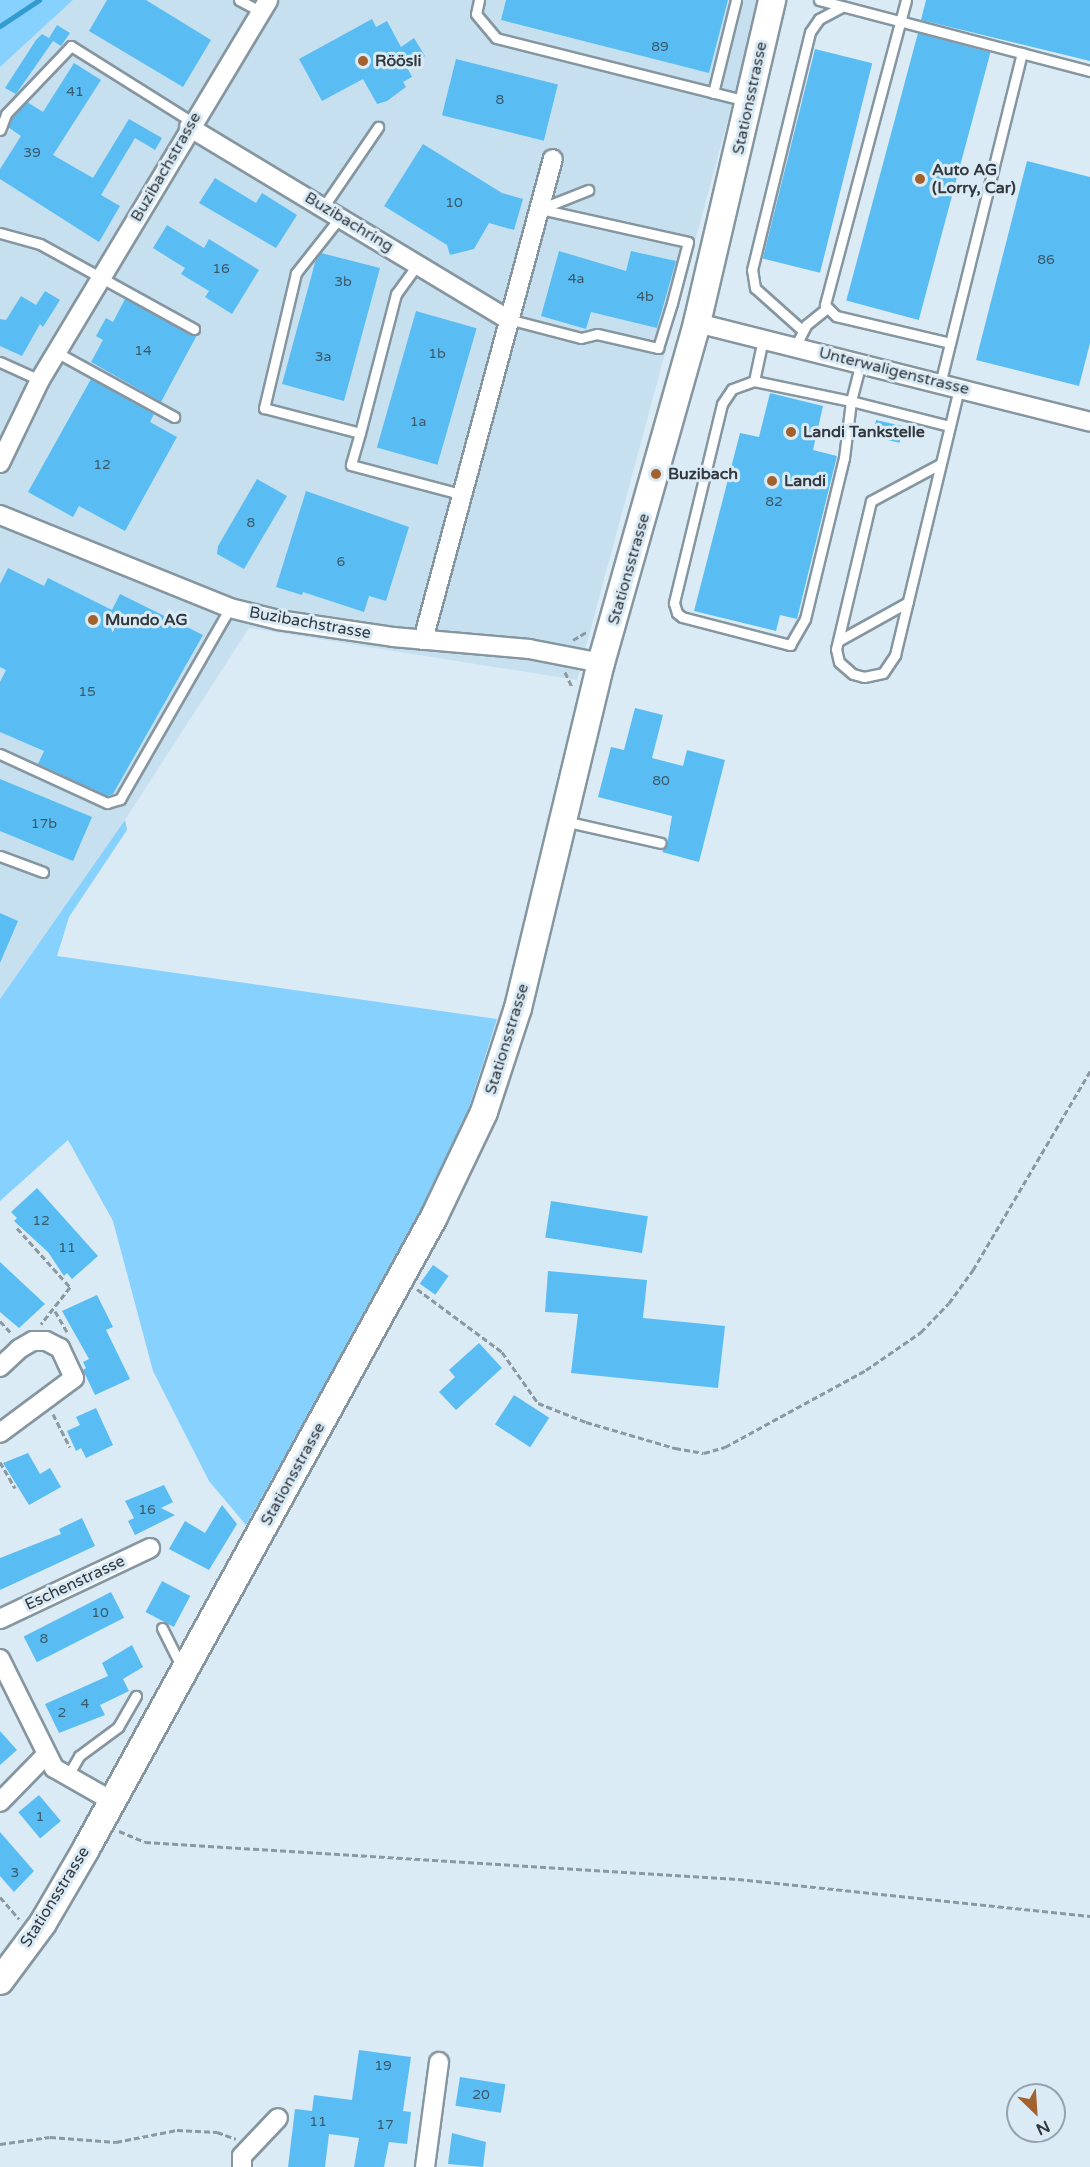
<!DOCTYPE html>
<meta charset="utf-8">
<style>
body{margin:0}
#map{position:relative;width:1090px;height:2167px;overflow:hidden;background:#daebf6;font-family:"Varela Round",sans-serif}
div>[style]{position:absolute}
.built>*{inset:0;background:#c7e0ef}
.green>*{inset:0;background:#86d1fd}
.stream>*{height:5px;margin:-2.5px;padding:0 2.5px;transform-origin:2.5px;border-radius:2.5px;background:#329bd0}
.building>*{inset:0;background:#59bdf3;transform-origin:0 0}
.path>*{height:3px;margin-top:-1.5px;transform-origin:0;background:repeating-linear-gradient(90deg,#8c98a0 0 6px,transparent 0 9px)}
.roads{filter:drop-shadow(2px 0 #8696a0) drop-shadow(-2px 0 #8696a0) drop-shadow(0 2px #8696a0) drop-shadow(0 -2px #8696a0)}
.lane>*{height:9px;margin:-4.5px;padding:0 4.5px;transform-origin:4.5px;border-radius:4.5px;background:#fff}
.street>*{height:18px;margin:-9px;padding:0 9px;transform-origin:9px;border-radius:9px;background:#fff}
.secondary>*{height:26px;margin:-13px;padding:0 13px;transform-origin:13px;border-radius:13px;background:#fff}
.dots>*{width:16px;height:16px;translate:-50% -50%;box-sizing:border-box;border:3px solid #daebf6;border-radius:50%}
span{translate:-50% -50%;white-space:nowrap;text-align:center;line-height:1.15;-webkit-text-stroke:6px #daebf6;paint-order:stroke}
.number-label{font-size:14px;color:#3c596a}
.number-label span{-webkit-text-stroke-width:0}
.poi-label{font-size:16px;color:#32383d;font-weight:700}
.left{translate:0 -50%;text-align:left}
.street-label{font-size:16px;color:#32383d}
.north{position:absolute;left:1006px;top:2083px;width:60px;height:60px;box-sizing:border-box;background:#daebf6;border:2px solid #97a3ac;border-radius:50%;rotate:155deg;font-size:16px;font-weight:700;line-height:24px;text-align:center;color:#32383d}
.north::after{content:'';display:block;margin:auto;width:21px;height:27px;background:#a3612e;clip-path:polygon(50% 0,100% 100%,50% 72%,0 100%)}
</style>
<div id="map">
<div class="built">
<div style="clip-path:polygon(73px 0,760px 0,577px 680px,249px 628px,125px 820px,0 999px,0 67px)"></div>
</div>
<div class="green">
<div style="clip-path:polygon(0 0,73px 0,0 67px)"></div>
<div style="clip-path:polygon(125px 820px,127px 830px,69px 917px,57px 956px,497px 1019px,456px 1148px,246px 1525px,209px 1481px,153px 1371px,113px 1221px,68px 1140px,0 1201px,0 999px)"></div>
</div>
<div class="stream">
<div style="left:0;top:26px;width:47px;rotate:-33.7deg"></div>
</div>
<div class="building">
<div style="clip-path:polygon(107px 0,146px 0,211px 40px,183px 87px,89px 31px)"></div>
<div style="clip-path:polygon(506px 0,728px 0,709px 73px,501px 20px)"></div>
<div style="clip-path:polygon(926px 0,1090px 0,1090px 61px,921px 20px)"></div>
<div style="clip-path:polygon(372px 19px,376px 27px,387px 21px,401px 47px,414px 38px,425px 56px,407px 67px,412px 77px,403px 82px,406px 87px,387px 101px,377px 104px,363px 79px,322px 101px,299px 59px)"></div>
<div style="clip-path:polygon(57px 25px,70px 33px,61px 46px,53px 41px,16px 94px,5px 88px,36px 40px,42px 34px,49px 38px)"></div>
<div style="left:918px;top:33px;width:75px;height:277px;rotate:15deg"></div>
<div style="left:815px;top:49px;width:59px;height:216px;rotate:14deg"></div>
<div style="left:456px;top:59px;width:105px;height:58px;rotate:14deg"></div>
<div style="clip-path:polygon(74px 63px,101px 80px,53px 155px,93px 178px,129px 119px,162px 138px,155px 150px,135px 138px,101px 195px,120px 206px,99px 242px,0 179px,0 169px,21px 136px,8px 127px,12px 118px,27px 102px,43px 112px)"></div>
<div style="clip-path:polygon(423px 144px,502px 193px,523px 199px,514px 230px,489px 223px,474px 249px,450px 255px,447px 245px,384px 206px)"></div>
<div style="clip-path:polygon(1027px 161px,1090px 177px,1090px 343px,1079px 386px,976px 360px)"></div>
<div style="clip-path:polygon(215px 178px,256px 203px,262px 193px,297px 215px,276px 248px,199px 203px)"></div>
<div style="clip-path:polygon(167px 225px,204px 248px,209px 239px,259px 270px,232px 314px,205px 297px,209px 291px,181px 274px,185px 268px,153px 248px)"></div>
<div style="clip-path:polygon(559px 251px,626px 271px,631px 251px,676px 261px,657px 328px,591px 312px,586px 329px,541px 316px)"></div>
<div style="clip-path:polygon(321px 253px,380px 268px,344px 401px,282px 384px,316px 259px)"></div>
<div style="clip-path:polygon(45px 291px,60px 300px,43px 327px,40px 324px,22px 356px,0 346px,0 319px,6px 320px,21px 296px,36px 305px)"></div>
<div style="clip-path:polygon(125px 299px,197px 335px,161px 402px,91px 362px,103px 340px,96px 336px,106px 318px,113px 322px)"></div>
<div style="left:416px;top:311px;width:63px;height:142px;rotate:16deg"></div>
<div style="clip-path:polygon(91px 379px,154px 414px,150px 422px,177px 437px,125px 531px,79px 506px,73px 517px,28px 492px)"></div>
<div style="clip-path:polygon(770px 393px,823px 406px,813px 450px,837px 456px,797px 619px,780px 615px,776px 631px,694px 611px,740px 433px,759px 437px)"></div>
<div style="left:876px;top:420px;width:28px;height:17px;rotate:13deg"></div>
<div style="clip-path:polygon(257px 479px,287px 496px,244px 569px,217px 554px,218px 546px)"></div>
<div style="clip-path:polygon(306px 491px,409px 527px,386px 601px,369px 596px,364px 612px,303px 592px,302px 595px,276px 587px)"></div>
<div style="clip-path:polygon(8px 568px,44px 586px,48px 578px,112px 610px,120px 594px,203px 635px,113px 794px,107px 796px,38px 764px,44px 751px,0 732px,0 682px,6px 670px,0 667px,0 584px)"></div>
<div style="clip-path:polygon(635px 708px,663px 715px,652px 758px,683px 766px,687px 750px,725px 760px,699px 862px,662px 852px,667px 845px,672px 816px,598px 797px,611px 747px,624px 750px)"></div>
<div style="clip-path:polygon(0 779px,92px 817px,73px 861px,0 831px)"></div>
<div style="clip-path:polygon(0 913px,18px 921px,0 963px)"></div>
<div style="clip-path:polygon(37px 1188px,98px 1256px,72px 1279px,67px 1273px,64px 1276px,48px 1252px,14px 1221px,17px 1218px,11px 1212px)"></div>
<div style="left:551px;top:1201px;width:98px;height:37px;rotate:9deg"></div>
<div style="clip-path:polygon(0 1262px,45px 1304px,19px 1328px,0 1312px)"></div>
<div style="left:433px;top:1265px;width:19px;height:23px;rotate:35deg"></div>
<div style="clip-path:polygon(548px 1271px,647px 1280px,643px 1318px,725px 1326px,718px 1388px,571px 1373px,578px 1314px,545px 1312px)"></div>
<div style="clip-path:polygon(97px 1295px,113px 1327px,106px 1330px,130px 1379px,95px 1395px,83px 1370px,86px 1368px,83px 1362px,89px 1359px,62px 1311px)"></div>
<div style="clip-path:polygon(479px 1343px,502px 1368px,456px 1410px,439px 1392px,455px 1377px,449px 1370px)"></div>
<div style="left:514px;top:1395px;width:42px;height:35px;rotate:33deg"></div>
<div style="clip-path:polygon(96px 1408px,113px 1445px,86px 1458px,81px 1448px,76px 1451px,67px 1431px,80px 1425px,76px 1417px)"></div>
<div style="clip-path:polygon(28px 1453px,40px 1474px,50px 1468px,61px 1487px,29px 1505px,3px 1463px)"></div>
<div style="clip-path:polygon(164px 1485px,173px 1502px,161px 1508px,175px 1515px,135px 1535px,128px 1521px,134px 1518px,125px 1501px)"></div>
<div style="clip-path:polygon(222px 1505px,237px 1524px,209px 1570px,169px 1549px,185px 1521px,205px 1533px)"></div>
<div style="clip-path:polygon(82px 1518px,95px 1546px,0 1590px,0 1558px,61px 1534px,59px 1529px)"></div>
<div style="left:162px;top:1581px;width:32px;height:35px;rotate:28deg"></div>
<div style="left:111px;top:1592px;width:29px;height:98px;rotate:63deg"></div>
<div style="clip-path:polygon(132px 1645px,143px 1667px,123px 1679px,129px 1691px,100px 1705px,105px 1715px,59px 1733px,45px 1704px,108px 1676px,102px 1663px)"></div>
<div style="clip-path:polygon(0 1731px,17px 1750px,0 1765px)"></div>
<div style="left:39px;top:1795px;width:34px;height:27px;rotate:50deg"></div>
<div style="clip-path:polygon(0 1832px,34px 1871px,14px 1892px,0 1876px)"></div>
<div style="clip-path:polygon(359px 2050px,411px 2057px,403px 2111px,411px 2112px,407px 2144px,389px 2142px,384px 2167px,354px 2167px,359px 2138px,329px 2134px,325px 2167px,288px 2167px,295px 2109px,312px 2111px,314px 2095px,352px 2100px)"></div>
<div style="left:460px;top:2077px;width:46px;height:29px;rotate:9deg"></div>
<div style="clip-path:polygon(452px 2133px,486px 2142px,483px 2167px,448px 2164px)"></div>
</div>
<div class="path">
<div style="left:573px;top:640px;width:17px;rotate:-31deg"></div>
<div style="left:565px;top:672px;width:17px;rotate:65deg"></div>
<div style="left:17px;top:1228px;width:79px;rotate:48.1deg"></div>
<div style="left:70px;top:1287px;width:47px;rotate:128.1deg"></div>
<div style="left:417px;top:1289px;width:106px;rotate:36.5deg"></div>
<div style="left:502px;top:1352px;width:62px;rotate:54.8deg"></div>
<div style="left:538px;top:1403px;width:52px;rotate:21.6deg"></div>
<div style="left:586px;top:1422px;width:93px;rotate:16.3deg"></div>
<div style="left:675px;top:1448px;width:29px;rotate:10deg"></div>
<div style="left:704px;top:1453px;width:22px;rotate:-16deg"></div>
<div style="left:725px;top:1447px;width:161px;rotate:-28.6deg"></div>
<div style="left:866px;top:1370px;width:67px;rotate:-34.6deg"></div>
<div style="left:921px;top:1332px;width:40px;rotate:-46deg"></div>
<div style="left:949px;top:1303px;width:41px;rotate:-54deg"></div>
<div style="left:973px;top:1270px;width:231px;rotate:-59.5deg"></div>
<div style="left:55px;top:1311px;width:24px;rotate:60deg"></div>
<div style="left:0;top:1321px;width:16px;rotate:47deg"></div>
<div style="left:53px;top:1414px;width:37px;rotate:63deg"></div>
<div style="left:0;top:1462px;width:30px;rotate:60deg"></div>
<div style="left:119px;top:1831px;width:28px;rotate:23deg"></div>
<div style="left:145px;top:1842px;width:594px;rotate:3.57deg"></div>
<div style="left:738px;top:1879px;width:354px;rotate:6deg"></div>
<div style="left:0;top:1897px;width:29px;rotate:49deg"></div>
<div style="left:0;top:2144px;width:50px;rotate:-8deg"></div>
<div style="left:50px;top:2137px;width:66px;rotate:4.3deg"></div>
<div style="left:116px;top:2142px;width:62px;rotate:-11.1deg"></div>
<div style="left:177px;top:2130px;width:40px;rotate:2.9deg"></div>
<div style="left:217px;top:2132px;width:20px;rotate:20deg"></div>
</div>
<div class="roads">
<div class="lane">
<div style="left:239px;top:0;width:24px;rotate:28deg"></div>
<div style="left:479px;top:0;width:14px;rotate:102deg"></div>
<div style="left:476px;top:14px;width:31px;rotate:50deg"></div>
<div style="left:496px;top:38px;width:258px;rotate:14.1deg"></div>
<div style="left:819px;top:0;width:280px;rotate:14.7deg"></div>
<div style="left:906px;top:0;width:316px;rotate:104.9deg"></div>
<div style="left:825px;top:305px;width:16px;rotate:45deg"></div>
<div style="left:836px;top:316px;width:117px;rotate:13.3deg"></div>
<div style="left:713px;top:93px;width:96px;rotate:-76.1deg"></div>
<div style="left:0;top:130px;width:17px;rotate:-69deg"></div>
<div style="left:6px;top:114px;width:94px;rotate:-46.3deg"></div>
<div style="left:71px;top:46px;width:143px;rotate:32.1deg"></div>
<div style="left:324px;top:206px;width:96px;rotate:-55.6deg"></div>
<div style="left:540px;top:209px;width:52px;rotate:-21.6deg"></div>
<div style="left:341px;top:216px;width:73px;rotate:128.3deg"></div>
<div style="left:296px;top:273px;width:139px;rotate:103.3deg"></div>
<div style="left:264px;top:408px;width:99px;rotate:14.6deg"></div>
<div style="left:360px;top:433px;width:144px;rotate:-75.5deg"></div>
<div style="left:396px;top:294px;width:37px;rotate:-54deg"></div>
<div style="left:0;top:233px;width:41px;rotate:15.4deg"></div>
<div style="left:40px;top:244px;width:176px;rotate:28.9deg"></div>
<div style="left:508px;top:319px;width:75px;rotate:14.6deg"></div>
<div style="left:581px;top:338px;width:16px;rotate:-14deg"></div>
<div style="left:597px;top:334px;width:63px;rotate:12.9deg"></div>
<div style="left:658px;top:348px;width:47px;rotate:-72.7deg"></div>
<div style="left:672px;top:303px;width:63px;rotate:-75.3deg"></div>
<div style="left:688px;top:242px;width:152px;rotate:-167.4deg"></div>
<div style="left:802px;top:330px;width:63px;rotate:-138.2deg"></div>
<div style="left:755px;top:288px;width:18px;rotate:-99deg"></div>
<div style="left:752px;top:270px;width:245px;rotate:-76.3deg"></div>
<div style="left:810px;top:32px;width:16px;rotate:-55deg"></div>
<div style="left:819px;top:19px;width:24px;rotate:-28deg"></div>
<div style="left:763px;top:339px;width:43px;rotate:102.1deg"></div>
<div style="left:754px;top:381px;width:23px;rotate:160deg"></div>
<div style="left:732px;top:389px;width:18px;rotate:124deg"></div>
<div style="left:722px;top:404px;width:205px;rotate:103.6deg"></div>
<div style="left:674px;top:603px;width:10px;rotate:73deg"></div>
<div style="left:677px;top:613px;width:6px;rotate:39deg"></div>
<div style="left:682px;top:617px;width:112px;rotate:14.5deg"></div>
<div style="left:790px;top:645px;width:30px;rotate:-60deg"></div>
<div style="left:805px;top:619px;width:166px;rotate:-76.4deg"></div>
<div style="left:844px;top:458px;width:57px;rotate:-83deg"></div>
<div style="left:851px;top:401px;width:101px;rotate:14.3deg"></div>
<div style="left:795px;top:347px;width:25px;rotate:-63deg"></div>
<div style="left:806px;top:325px;width:26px;rotate:-39deg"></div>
<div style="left:56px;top:352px;width:135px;rotate:28.8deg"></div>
<div style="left:0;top:362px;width:44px;rotate:24.2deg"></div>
<div style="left:754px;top:381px;width:99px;rotate:11.7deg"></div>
<div style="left:851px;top:401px;width:40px;rotate:-75.6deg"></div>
<div style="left:940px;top:384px;width:341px;rotate:-76.1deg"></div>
<div style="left:360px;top:433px;width:33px;rotate:106deg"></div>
<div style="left:351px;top:465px;width:113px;rotate:14.9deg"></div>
<div style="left:940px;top:464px;width:78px;rotate:151.8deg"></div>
<div style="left:871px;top:501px;width:152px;rotate:103.3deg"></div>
<div style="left:836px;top:649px;width:13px;rotate:77deg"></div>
<div style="left:839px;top:662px;width:18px;rotate:41deg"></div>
<div style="left:853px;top:674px;width:11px;rotate:15deg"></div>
<div style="left:864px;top:677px;width:19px;rotate:-12deg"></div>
<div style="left:883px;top:673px;width:22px;rotate:-56deg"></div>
<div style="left:895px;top:655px;width:275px;rotate:-76.5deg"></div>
<div style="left:838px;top:641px;width:80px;rotate:-29.1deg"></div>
<div style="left:0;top:754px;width:118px;rotate:24.6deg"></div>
<div style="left:107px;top:803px;width:14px;rotate:-17deg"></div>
<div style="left:120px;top:799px;width:220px;rotate:-60.1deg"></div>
<div style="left:564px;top:821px;width:99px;rotate:12.8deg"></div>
<div style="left:0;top:856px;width:46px;rotate:20.4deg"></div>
<div style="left:162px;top:1628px;width:45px;rotate:63.4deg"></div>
<div style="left:67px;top:1777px;width:24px;rotate:-60deg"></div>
<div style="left:79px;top:1756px;width:49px;rotate:-36.6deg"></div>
<div style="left:118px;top:1727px;width:36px;rotate:-60deg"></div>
</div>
<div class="street">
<div style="left:189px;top:127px;width:371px;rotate:31.1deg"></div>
<div style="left:697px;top:323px;width:405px;rotate:14.1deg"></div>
<div style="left:0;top:463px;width:92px;rotate:-64.3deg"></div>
<div style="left:40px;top:380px;width:443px;rotate:-59deg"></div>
<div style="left:0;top:515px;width:248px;rotate:22deg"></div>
<div style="left:230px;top:608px;width:49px;rotate:14deg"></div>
<div style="left:278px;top:620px;width:116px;rotate:8.4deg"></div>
<div style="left:393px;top:637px;width:137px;rotate:5deg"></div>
<div style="left:529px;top:649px;width:73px;rotate:11deg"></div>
<div style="left:423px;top:640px;width:498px;rotate:-74.9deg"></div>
<div style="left:0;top:1367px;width:26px;rotate:-43deg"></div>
<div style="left:19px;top:1349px;width:16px;rotate:-30deg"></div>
<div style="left:33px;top:1341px;width:13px"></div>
<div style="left:46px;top:1341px;width:16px;rotate:27deg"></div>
<div style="left:60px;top:1348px;width:33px;rotate:65deg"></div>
<div style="left:74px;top:1378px;width:92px;rotate:143.4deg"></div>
<div style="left:0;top:1619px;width:166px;rotate:-25.3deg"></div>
<div style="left:0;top:1659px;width:122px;rotate:63.6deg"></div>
<div style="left:54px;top:1768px;width:67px;rotate:29.6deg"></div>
<div style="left:0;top:1802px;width:64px;rotate:-45.6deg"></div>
<div style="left:242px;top:2167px;width:11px;rotate:-90deg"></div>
<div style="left:242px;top:2156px;width:52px;rotate:-46.5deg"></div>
<div style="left:425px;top:2167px;width:106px;rotate:-82.4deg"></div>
</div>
<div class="secondary">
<div style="left:0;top:1981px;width:72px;rotate:-53.4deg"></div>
<div style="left:43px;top:1923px;width:86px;rotate:-59.8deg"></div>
<div style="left:86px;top:1849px;width:721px;rotate:-61.16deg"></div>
<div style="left:434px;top:1217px;width:116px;rotate:-64.5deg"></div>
<div style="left:484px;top:1112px;width:109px;rotate:-71.9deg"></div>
<div style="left:518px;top:1008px;width:355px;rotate:-76.5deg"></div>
<div style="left:601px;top:663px;width:353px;rotate:-74.2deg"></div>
<div style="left:697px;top:323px;width:332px;rotate:-76.9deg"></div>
</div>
</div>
<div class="dots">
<div style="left:363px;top:61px;background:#a3612e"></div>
<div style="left:920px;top:179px;background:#a3612e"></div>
<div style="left:791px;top:432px;background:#a3612e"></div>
<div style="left:656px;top:474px;background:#a3612e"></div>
<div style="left:772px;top:481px;background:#a3612e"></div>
<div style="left:93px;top:620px;background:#a3612e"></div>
</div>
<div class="number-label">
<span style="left:660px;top:47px">89</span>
<span style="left:75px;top:92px">41</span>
<span style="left:500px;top:100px">8</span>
<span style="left:32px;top:153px">39</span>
<span style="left:454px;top:203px">10</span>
<span style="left:1046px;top:260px">86</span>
<span style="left:221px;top:269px">16</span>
<span style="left:576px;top:279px">4a</span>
<span style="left:343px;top:282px">3b</span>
<span style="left:645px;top:297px">4b</span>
<span style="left:143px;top:351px">14</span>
<span style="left:437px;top:354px">1b</span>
<span style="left:323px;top:357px">3a</span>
<span style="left:418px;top:422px">1a</span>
<span style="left:102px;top:465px">12</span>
<span style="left:774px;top:502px">82</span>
<span style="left:251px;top:523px">8</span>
<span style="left:341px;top:562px">6</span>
<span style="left:87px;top:692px">15</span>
<span style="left:661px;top:781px">80</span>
<span style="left:44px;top:824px">17b</span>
<span style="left:41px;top:1221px">12</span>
<span style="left:67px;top:1248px">11</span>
<span style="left:147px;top:1510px">16</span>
<span style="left:100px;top:1613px">10</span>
<span style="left:44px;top:1639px">8</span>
<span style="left:85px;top:1704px">4</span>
<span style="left:62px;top:1713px">2</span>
<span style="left:40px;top:1817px">1</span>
<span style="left:15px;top:1873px">3</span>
<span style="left:383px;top:2066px">19</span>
<span style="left:481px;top:2095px">20</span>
<span style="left:318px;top:2122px">11</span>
<span style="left:385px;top:2125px">17</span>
</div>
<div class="poi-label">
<span class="left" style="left:375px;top:61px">Röösli</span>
<span class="left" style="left:932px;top:179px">Auto AG<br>(Lorry, Car)</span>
<span class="left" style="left:803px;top:432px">Landi Tankstelle</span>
<span class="left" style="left:668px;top:474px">Buzibach</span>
<span class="left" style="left:784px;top:481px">Landi</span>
<span class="left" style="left:105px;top:620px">Mundo AG</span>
</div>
<div class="street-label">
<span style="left:750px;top:98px;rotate:-78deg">Stationsstrasse</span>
<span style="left:166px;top:167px;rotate:-60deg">Buzibachstrasse</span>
<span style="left:349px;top:222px;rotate:31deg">Buzibachring</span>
<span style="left:894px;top:371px;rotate:14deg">Unterwaligenstrasse</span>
<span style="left:629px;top:569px;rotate:-74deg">Stationsstrasse</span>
<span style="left:310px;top:623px;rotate:10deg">Buzibachstrasse</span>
<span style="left:507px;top:1039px;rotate:-73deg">Stationsstrasse</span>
<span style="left:293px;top:1474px;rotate:-61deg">Stationsstrasse</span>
<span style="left:75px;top:1583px;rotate:-25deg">Eschenstrasse</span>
<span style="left:55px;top:1897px;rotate:-58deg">Stationsstrasse</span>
</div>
<div class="north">N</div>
</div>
